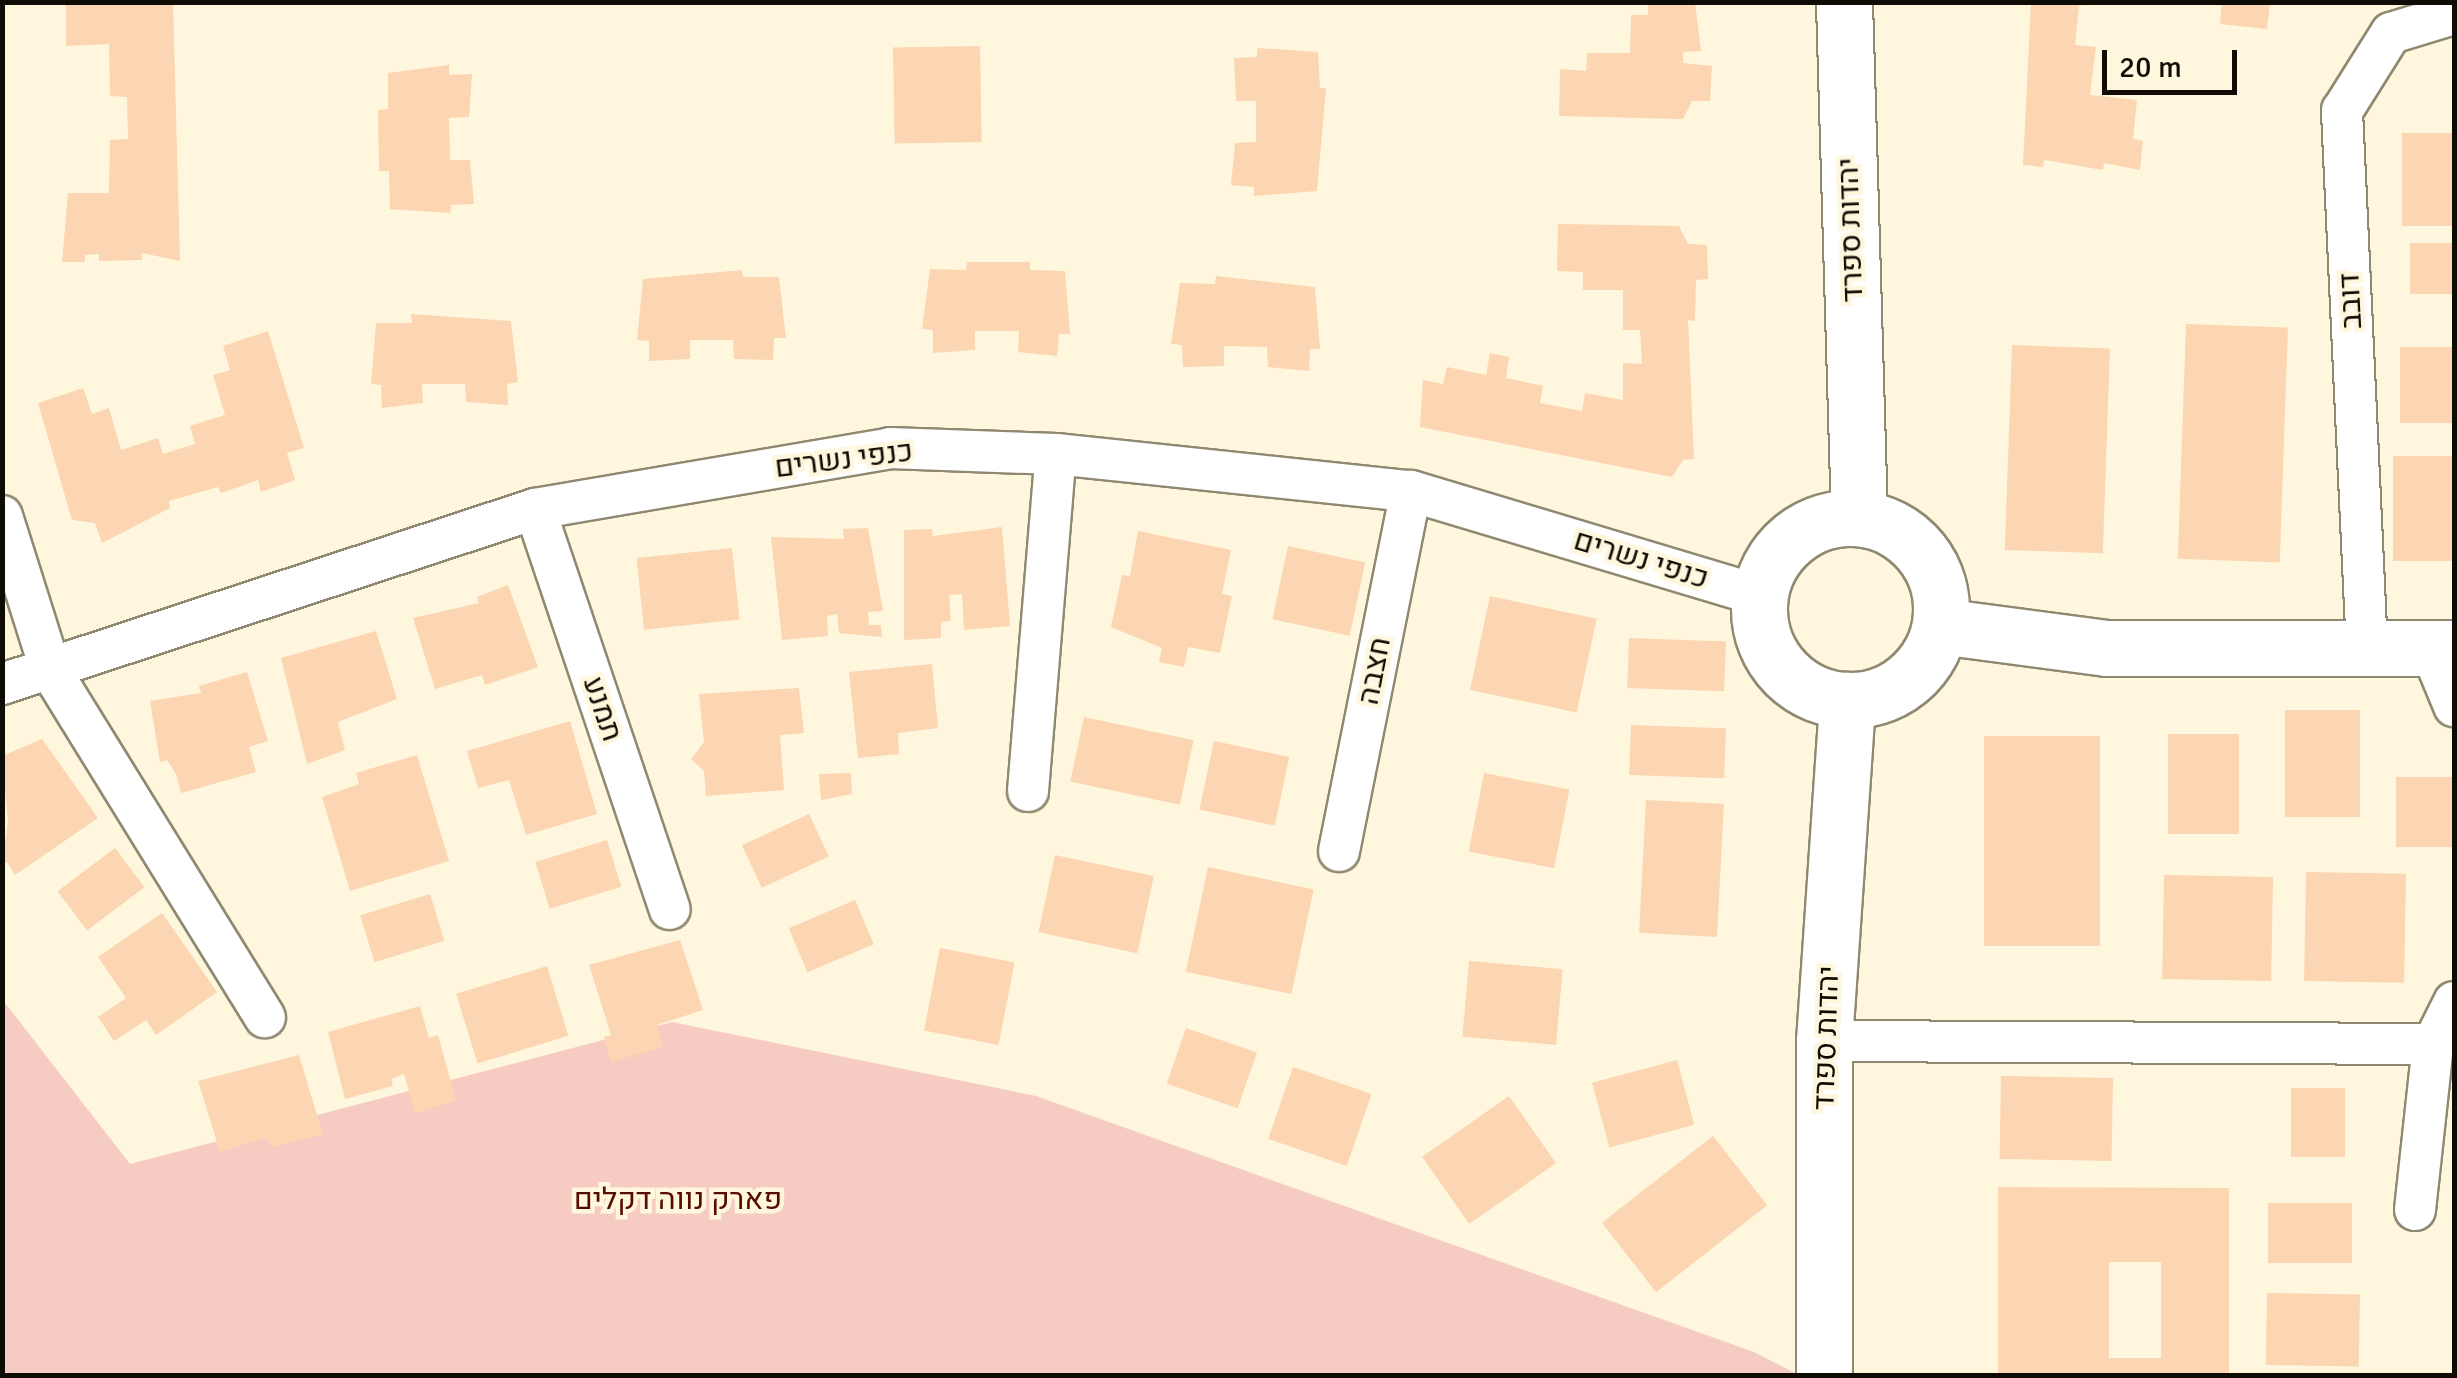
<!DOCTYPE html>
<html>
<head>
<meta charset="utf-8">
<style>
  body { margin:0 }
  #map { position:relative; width:2457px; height:1378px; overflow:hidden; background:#fef7dd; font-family:Signika,Heebo,sans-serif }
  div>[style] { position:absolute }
  .green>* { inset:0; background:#f6cbc2 }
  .building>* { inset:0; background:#fcd5b2; transform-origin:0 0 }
  .roads { filter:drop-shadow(2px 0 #8f8971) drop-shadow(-2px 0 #8f8971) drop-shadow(0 2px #8f8971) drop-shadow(0 -2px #8f8971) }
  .street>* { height:40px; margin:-20px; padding:0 20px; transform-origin:20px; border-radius:20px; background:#fff }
  .secondary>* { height:55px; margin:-27.5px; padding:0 27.5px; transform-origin:27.5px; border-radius:27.5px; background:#fff }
  .secondary>.ring { margin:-27.5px; padding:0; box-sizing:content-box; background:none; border:55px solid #fff; border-radius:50% }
  span { translate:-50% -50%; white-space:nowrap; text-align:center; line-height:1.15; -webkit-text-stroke:9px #fef7dd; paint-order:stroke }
  .street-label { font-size:30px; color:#0f0c05 }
  .park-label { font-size:30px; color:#570b01 }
  .frame { position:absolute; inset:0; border:5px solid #0f0c05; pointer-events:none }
  .scale { position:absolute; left:2102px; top:50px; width:135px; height:45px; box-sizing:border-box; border:5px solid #0f0c05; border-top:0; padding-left:12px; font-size:30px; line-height:35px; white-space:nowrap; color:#0f0c05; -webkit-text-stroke:8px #fef7dd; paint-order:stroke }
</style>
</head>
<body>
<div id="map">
  <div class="green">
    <i style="clip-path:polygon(2px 999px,130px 1164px,672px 1022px,1036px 1096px,1754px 1352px,1799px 1375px,3px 1375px)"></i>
  </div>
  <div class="building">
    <i style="clip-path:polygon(66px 2px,173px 2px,180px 261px,142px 253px,142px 260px,99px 261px,99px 254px,85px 255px,85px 262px,62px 262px,68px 193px,109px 193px,110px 140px,128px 139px,127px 97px,110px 96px,109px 44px,66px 46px)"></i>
    <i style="clip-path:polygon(1648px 2px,1695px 2px,1701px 51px,1683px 52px,1683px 63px,1712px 66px,1710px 101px,1692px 101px,1683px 119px,1559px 116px,1560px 69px,1586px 71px,1587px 53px,1630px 53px,1631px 15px,1648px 15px)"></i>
    <i style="clip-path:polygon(2031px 2px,2094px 2px,2079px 6px,2075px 45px,2096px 47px,2090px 95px,2137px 100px,2133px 139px,2143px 141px,2140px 170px,2104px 163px,2103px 170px,2044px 160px,2043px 167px,2023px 165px)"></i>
    <i style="clip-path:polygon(2222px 2px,2270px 2px,2267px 29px,2220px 24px)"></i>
    <i style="left:980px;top:46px;width:96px;height:87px;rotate:89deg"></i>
    <i style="clip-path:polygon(1257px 48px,1318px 52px,1320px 88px,1326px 88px,1317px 191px,1254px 196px,1254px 187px,1231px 185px,1235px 143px,1256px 142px,1256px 101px,1236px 101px,1234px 58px,1257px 57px)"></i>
    <i style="clip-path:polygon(449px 65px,449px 75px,472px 74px,469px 117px,449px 118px,450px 160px,470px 160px,474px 204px,451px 205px,450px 213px,390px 209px,389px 171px,379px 171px,378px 110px,388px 109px,388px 73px)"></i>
    <i style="left:2454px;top:133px;width:93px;height:52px;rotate:90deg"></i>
    <i style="clip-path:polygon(1558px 224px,1679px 226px,1688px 244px,1707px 245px,1708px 279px,1696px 280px,1695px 321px,1688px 320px,1694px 459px,1683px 460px,1672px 477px,1420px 427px,1423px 380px,1443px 384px,1447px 367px,1486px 375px,1490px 353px,1509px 357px,1506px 378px,1543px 386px,1540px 403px,1582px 411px,1585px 393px,1623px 400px,1623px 363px,1642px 364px,1640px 330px,1623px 330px,1623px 290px,1583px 290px,1583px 272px,1557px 271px)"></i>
    <i style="left:2454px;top:243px;width:51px;height:44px;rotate:90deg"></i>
    <i style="clip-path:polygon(967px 262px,1030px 262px,1030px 270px,1065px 271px,1070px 334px,1059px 334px,1057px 356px,1018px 352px,1019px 331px,975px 331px,975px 350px,933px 353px,933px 330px,922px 329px,930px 269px,966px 270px)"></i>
    <i style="clip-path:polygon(742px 270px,743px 277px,779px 277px,786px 338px,774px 338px,773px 360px,734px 359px,733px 340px,690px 340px,690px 359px,649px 361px,649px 341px,637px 340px,643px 279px)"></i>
    <i style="clip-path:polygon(1216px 276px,1315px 287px,1320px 349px,1310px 349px,1309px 371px,1268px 367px,1267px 347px,1224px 346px,1224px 366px,1183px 367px,1182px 345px,1171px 344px,1180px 283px,1215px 284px)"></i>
    <i style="clip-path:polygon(411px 314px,511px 321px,518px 382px,507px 384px,508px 405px,466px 402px,465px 384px,422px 384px,423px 403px,382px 408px,381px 385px,371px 384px,376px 323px,412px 323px)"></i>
    <i style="left:2186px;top:324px;width:102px;height:235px;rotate:2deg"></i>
    <i style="clip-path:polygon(268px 331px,304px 448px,287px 453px,295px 480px,261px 492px,258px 480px,221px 493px,218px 487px,169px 501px,170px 508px,102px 543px,95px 523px,72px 520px,38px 403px,83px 388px,92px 414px,109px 408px,121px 450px,158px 438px,163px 454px,195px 444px,190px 426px,225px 415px,213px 375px,230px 370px,223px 346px)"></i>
    <i style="left:2012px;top:345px;width:98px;height:205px;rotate:2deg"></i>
    <i style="left:2454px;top:347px;width:76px;height:54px;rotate:90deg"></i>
    <i style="left:2454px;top:456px;width:105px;height:61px;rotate:90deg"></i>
    <i style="clip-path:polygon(1002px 527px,1010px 626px,964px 630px,962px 594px,949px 595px,951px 621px,941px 622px,941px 638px,904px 640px,904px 530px,932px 529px,933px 536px)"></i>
    <i style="clip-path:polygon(868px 528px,883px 611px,868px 612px,869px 625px,881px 625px,882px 637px,839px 633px,837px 614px,827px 616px,828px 636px,782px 640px,771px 537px,844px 539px,843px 529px)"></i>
    <i style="clip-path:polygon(1138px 531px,1231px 550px,1222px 594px,1232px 596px,1220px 653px,1188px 647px,1184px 667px,1159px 662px,1162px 648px,1111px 627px,1122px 575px,1130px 576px)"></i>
    <i style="left:1288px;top:546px;width:79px;height:75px;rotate:12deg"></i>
    <i style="left:732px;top:548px;width:72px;height:96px;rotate:84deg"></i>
    <i style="clip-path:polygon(508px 585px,538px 667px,485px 685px,482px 675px,435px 689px,413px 618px,479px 603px,477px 597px)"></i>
    <i style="left:1490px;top:596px;width:109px;height:96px;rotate:12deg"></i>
    <i style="clip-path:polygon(376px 631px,397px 699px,338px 722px,345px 750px,307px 764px,281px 658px)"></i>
    <i style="left:1629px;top:638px;width:97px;height:50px;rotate:2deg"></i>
    <i style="clip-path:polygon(932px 664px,938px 728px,898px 733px,899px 754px,858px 758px,849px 672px)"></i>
    <i style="clip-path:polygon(247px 672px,268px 741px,249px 747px,256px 772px,181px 793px,176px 774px,167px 760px,160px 762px,150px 701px,201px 693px,199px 686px)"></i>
    <i style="clip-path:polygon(799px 688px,804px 733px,780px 735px,784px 790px,706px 796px,704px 771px,691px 759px,704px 742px,699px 694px)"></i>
    <i style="left:2285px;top:710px;width:75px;height:107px"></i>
    <i style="left:1084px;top:717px;width:112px;height:66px;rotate:12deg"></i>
    <i style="clip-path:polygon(570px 721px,597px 814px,526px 835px,509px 780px,478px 788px,467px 751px)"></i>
    <i style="left:1631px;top:725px;width:95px;height:50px;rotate:2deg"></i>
    <i style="left:2168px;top:734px;width:71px;height:100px"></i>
    <i style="left:1984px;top:736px;width:116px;height:210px"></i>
    <i style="clip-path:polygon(42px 739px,98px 818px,15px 875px,7px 862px,2px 864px,8px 821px,2px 756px)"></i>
    <i style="left:1214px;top:741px;width:77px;height:70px;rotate:12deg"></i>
    <i style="clip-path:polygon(417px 755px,449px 861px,350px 891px,322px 797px,359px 784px,356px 773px)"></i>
    <i style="clip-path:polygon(851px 773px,852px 794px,821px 800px,819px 774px)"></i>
    <i style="left:1484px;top:773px;width:87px;height:80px;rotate:11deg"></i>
    <i style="left:2396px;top:777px;width:58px;height:70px"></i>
    <i style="left:1646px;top:800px;width:78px;height:133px;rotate:3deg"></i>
    <i style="left:809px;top:814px;width:47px;height:74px;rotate:65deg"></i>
    <i style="left:607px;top:840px;width:49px;height:75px;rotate:73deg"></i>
    <i style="left:115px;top:848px;width:49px;height:72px;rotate:53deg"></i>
    <i style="left:1055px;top:855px;width:101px;height:79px;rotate:12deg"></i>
    <i style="left:1208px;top:867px;width:108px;height:107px;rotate:12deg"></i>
    <i style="left:2306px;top:872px;width:100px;height:109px;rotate:1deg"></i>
    <i style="left:2164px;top:875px;width:109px;height:104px;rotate:1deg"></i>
    <i style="left:430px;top:894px;width:49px;height:73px;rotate:73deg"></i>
    <i style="left:855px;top:900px;width:48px;height:72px;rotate:67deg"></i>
    <i style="clip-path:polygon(162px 913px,217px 992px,156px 1035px,146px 1020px,114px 1041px,98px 1017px,126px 998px,98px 957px)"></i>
    <i style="clip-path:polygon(680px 940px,703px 1010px,657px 1025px,663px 1047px,611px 1062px,604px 1037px,611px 1035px,589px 965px)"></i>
    <i style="left:940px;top:948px;width:76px;height:84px;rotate:11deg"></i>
    <i style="left:1469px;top:961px;width:94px;height:76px;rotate:5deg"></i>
    <i style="left:547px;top:966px;width:73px;height:95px;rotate:73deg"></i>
    <i style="clip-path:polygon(420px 1006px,429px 1038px,438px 1035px,456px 1101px,415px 1113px,404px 1074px,391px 1079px,393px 1086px,345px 1099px,328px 1032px)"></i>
    <i style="left:1186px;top:1028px;width:75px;height:59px;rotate:19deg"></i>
    <i style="clip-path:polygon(299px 1055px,323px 1135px,271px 1147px,267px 1138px,220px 1152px,198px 1081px)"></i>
    <i style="left:1677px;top:1060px;width:67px;height:88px;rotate:75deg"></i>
    <i style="left:1293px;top:1067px;width:83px;height:76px;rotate:19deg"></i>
    <i style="left:2001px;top:1076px;width:112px;height:83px;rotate:1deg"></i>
    <i style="left:2291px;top:1088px;width:54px;height:69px"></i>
    <i style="left:1509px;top:1096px;width:82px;height:106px;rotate:55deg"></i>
    <i style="left:1713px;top:1136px;width:88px;height:141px;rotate:52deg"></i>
    <i style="clip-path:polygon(evenodd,1998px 1187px,2229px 1188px,2229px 1376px,1998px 1376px,1998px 1187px,2109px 1262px,2161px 1262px,2161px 1358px,2109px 1358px,2109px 1262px)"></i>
    <i style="left:2268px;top:1203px;width:84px;height:60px"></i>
    <i style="left:2267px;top:1293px;width:93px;height:72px;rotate:1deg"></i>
  </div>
  <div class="roads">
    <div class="street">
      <i style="left:535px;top:509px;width:422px;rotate:71.4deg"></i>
      <i style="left:2px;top:516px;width:163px;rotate:72.5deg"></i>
      <i style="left:51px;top:671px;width:407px;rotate:58.3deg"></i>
      <i style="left:2430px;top:648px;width:63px;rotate:67.5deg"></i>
      <i style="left:2367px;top:650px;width:540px;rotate:-92.66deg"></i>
      <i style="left:2342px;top:111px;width:92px;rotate:-57.9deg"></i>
      <i style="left:2391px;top:33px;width:66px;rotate:-16.8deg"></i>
      <i style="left:2px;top:684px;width:561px;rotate:-18.18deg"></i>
      <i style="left:535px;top:509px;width:360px;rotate:-9.7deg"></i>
      <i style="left:890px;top:448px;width:166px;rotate:2.1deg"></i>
      <i style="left:1056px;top:454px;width:357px;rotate:6deg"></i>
      <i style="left:1411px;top:491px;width:364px;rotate:16.7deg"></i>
      <i style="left:1028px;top:791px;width:338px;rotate:-85.3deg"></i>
      <i style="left:1339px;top:851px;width:367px;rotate:-78.7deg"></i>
      <i style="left:1824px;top:1041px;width:609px;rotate:0.28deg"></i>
      <i style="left:2415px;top:1210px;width:167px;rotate:-83.8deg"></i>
      <i style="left:2433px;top:1044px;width:47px;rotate:-63.4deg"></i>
    </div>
    <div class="secondary">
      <i style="left:1844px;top:2px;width:516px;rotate:88.33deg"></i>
      <i class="ring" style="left:1759px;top:518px;width:127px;height:127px"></i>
      <i style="left:1940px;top:626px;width:168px;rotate:7.5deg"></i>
      <i style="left:2107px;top:648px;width:347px"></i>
      <i style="left:1824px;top:1376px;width:335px;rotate:-90deg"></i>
      <i style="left:1824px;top:1041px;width:342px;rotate:-86.1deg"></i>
    </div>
  </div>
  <div class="street-label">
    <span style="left:1851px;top:230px;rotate:-92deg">יהדות ספרד</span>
    <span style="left:2351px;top:301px;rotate:-93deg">דובב</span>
    <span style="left:844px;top:460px;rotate:-7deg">כנפי נשרים</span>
    <span style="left:1641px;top:560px;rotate:17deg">כנפי נשרים</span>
    <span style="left:1375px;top:671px;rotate:-79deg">חצבה</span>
    <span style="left:602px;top:709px;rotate:71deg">תמנע</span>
    <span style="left:1827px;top:1038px;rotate:-88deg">יהדות ספרד</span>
  </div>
  <div class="park-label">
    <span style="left:678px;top:1200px">פארק נווה דקלים</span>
  </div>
  <div class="frame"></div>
  <div class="scale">20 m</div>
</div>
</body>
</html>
